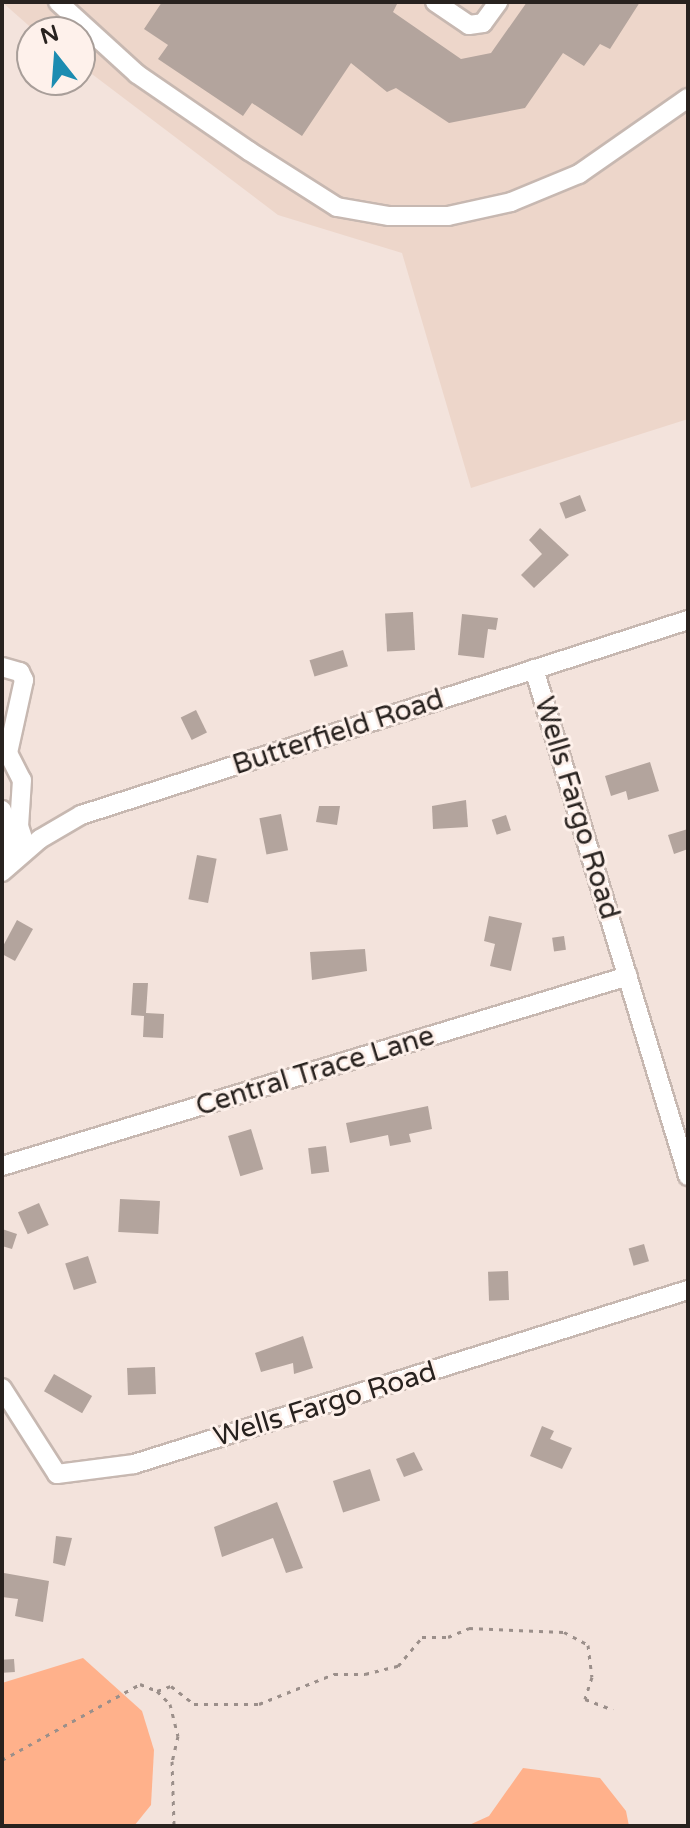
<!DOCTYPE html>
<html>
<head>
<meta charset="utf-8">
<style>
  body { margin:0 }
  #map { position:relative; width:690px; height:1828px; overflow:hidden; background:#f3e3dc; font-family:"Varela Round",sans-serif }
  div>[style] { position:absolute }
  .built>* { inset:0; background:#edd6ca }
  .green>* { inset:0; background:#ffb18b }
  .building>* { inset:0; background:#b3a49d; transform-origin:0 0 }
  .path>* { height:3px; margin-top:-1.5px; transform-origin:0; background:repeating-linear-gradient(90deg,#9b8f8a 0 4px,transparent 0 10px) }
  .roads { filter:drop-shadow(2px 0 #c7b8b1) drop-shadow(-2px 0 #c7b8b1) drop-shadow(0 2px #c7b8b1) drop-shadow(0 -2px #c7b8b1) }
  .minor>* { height:18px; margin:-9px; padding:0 9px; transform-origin:9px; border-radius:9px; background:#fff }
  span { translate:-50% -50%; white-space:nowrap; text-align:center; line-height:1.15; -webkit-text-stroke:6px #fef1eb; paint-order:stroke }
  .street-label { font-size:28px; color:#28221f }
  .frame { position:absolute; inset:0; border:4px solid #28221f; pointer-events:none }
  .north { position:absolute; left:16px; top:16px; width:80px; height:80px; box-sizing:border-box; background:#fef1eb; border:2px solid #a89e99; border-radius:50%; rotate:343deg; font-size:22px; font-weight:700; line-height:32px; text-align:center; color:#28221f }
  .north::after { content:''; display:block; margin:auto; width:28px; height:36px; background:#1c8cb1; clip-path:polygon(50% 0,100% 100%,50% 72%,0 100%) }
</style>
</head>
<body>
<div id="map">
  <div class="built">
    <i style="clip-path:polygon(2px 2px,688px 2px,688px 419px,471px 488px,402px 253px,278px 215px,80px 65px,80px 32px,36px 32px)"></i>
  </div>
  <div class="green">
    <i style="clip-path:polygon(83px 1658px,142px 1711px,154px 1750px,151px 1805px,134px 1826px,2px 1826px,2px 1683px)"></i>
    <i style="clip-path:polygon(523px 1768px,600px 1778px,626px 1811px,629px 1826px,467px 1826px,489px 1816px)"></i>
  </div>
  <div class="building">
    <i style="clip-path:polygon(162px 2px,398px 2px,393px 12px,461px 59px,491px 53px,527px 2px,640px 2px,610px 49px,600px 44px,584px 66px,563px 53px,525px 108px,449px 123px,396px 88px,387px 92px,351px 63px,302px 136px,252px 103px,243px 116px,158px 59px,168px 45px,144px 29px)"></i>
    <i style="left:580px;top:495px;width:17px;height:22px;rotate:69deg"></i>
    <i style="clip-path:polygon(540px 528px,569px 555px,534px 588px,521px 575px,542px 554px,529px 540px)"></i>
    <i style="left:413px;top:612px;width:38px;height:28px;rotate:87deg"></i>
    <i style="clip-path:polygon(462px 614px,498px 618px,496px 630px,488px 629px,484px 658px,458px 655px)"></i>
    <i style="left:343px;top:650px;width:17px;height:35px;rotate:73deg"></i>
    <i style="left:196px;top:710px;width:25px;height:17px;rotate:64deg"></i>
    <i style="clip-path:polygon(650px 762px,659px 791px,628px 800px,626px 791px,611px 796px,605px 776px)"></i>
    <i style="clip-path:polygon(466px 800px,468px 827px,433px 829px,432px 806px)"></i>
    <i style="clip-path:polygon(319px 806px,340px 806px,337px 825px,316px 822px)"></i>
    <i style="left:281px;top:814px;width:37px;height:22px;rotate:79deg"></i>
    <i style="left:506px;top:815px;width:16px;height:15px;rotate:72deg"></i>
    <i style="clip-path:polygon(688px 829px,688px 849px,674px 854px,668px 835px)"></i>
    <i style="left:197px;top:855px;width:20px;height:45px;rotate:11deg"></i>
    <i style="clip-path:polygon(489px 916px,522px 923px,511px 971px,490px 966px,495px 944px,484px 941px)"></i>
    <i style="clip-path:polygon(17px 920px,33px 929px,15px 961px,2px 954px,2px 948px)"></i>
    <i style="left:564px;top:936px;width:14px;height:12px;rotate:82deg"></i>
    <i style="clip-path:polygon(365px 949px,367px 971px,312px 980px,310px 952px)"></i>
    <i style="clip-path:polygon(133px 983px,148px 983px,146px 1013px,164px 1014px,163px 1038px,143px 1037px,144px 1016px,131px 1015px)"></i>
    <i style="clip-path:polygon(428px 1106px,432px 1129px,409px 1134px,411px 1142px,390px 1146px,388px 1135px,350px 1143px,346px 1123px)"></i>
    <i style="left:251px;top:1129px;width:42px;height:24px;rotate:73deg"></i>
    <i style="left:326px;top:1146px;width:26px;height:18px;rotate:83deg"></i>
    <i style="left:120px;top:1199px;width:40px;height:33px;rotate:3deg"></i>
    <i style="left:39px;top:1203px;width:24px;height:23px;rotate:66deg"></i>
    <i style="clip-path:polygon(2px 1229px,17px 1234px,12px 1249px,2px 1246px)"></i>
    <i style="left:644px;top:1244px;width:18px;height:16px;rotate:74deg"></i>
    <i style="left:88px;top:1256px;width:28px;height:24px;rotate:72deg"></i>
    <i style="left:508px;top:1271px;width:29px;height:20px;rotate:88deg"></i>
    <i style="clip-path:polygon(303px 1336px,313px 1368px,294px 1374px,293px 1363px,261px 1372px,255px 1353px)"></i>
    <i style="left:155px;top:1367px;width:27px;height:28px;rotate:88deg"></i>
    <i style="left:54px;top:1374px;width:44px;height:20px;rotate:30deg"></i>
    <i style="clip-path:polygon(542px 1426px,554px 1431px,550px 1439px,572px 1448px,562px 1469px,530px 1456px)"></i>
    <i style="clip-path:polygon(414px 1452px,423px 1470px,404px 1477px,396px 1459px)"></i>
    <i style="left:370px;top:1469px;width:33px;height:39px;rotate:72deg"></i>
    <i style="clip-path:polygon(277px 1502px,303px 1568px,286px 1573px,273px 1538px,222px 1557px,214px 1527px)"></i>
    <i style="clip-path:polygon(56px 1536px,72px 1538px,65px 1566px,53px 1563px)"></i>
    <i style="clip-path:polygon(4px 1573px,49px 1581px,43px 1622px,15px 1616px,18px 1599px,2px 1597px)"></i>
    <i style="left:14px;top:1659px;width:13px;height:12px;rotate:86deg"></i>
  </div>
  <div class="path">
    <i style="left:157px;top:1691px;width:18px;rotate:45deg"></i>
    <i style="left:170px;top:1704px;width:33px;rotate:76deg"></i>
    <i style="left:178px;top:1736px;width:26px;rotate:103deg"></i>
    <i style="left:172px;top:1761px;width:65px;rotate:88.2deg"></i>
    <i style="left:2px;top:1760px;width:158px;rotate:-28.8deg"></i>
    <i style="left:140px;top:1684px;width:18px;rotate:22deg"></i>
    <i style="left:157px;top:1691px;width:15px;rotate:-20deg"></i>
    <i style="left:171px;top:1686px;width:29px;rotate:38deg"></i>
    <i style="left:194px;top:1704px;width:65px"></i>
    <i style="left:259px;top:1704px;width:81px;rotate:-21.8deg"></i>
    <i style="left:334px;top:1674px;width:31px"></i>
    <i style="left:365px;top:1674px;width:34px;rotate:-14deg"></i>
    <i style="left:398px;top:1666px;width:38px;rotate:-50deg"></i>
    <i style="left:422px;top:1637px;width:26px"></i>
    <i style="left:448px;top:1637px;width:23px;rotate:-23deg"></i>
    <i style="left:469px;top:1628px;width:95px;rotate:2.4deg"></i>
    <i style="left:564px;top:1632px;width:27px;rotate:28deg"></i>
    <i style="left:588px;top:1645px;width:32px;rotate:83deg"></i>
    <i style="left:592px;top:1677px;width:23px;rotate:108deg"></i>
    <i style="left:585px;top:1699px;width:30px;rotate:21deg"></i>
  </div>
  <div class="roads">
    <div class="minor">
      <i style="left:58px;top:2px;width:107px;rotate:42.3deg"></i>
      <i style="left:137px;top:74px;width:136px;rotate:34.5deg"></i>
      <i style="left:249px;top:151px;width:104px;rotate:32.5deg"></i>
      <i style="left:337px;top:207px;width:53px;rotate:9.8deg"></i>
      <i style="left:389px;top:216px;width:59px"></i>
      <i style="left:448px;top:216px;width:65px;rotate:-12.5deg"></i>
      <i style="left:511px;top:202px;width:74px;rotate:-22.4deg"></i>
      <i style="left:579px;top:174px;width:133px;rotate:-34.9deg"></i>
      <i style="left:435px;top:2px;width:41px;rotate:34.1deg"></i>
      <i style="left:469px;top:25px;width:14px;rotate:-8deg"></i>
      <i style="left:483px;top:23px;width:26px;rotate:-54deg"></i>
      <i style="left:2px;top:667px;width:19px;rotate:16deg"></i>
      <i style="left:20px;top:672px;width:9px;rotate:63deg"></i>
      <i style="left:24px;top:680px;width:75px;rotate:102.4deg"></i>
      <i style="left:8px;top:753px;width:30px;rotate:63deg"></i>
      <i style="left:22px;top:780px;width:46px;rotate:93.7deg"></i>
      <i style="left:19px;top:826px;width:25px;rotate:72deg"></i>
      <i style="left:534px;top:669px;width:530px;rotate:73.1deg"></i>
      <i style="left:2px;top:810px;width:52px;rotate:77.8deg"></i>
      <i style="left:2px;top:872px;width:50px;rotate:-41deg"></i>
      <i style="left:40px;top:839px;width:48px;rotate:-30.3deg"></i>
      <i style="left:81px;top:815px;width:638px;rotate:-17.81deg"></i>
      <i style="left:2px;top:1166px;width:654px;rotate:-16.88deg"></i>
      <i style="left:2px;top:1388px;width:102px;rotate:57.4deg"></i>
      <i style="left:57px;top:1474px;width:78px;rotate:-7.4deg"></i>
      <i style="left:134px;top:1464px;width:581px;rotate:-17.44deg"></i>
    </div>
  </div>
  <div class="street-label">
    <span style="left:338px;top:732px;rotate:-18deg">Butterfield Road</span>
    <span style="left:577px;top:808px;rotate:73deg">Wells Fargo Road</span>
    <span style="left:315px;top:1071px;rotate:-17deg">Central Trace Lane</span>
    <span style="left:325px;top:1404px;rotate:-17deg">Wells Fargo Road</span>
  </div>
  <div class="frame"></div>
  <div class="north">N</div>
</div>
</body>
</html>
